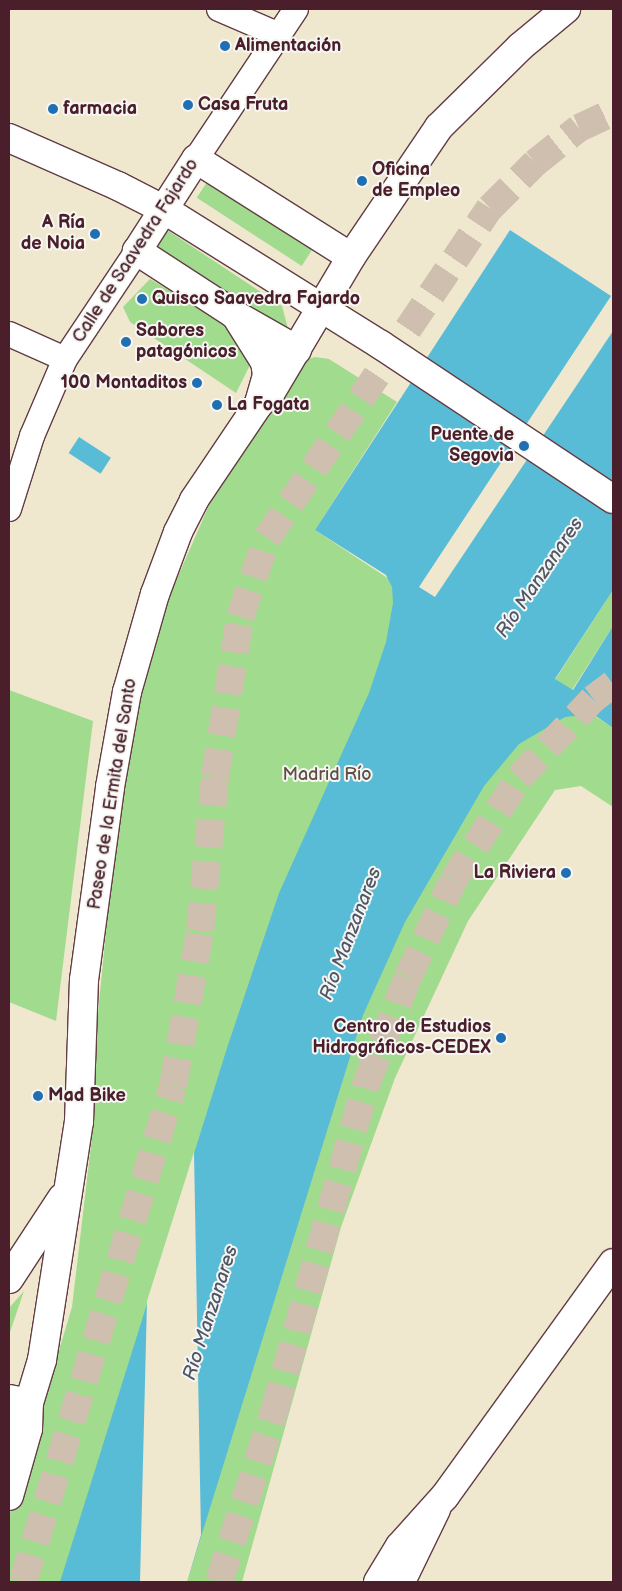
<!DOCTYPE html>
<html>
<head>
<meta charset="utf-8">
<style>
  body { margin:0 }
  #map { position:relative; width:622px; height:1591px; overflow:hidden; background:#f0e7cf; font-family:"Balsamiq Sans",sans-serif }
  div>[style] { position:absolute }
  .green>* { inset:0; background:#a0db8e; transform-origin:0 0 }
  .water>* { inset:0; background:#58bcd6; transform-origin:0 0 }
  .pier>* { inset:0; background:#f0e7cf }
  .highway-tunnel>* { height:28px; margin-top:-14px; transform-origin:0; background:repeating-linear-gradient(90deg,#cfbfae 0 28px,transparent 0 42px) }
  .roads { filter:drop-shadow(1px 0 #633d44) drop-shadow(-1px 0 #633d44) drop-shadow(0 1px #633d44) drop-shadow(0 -1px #633d44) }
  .street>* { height:24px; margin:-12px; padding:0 12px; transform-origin:12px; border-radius:12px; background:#fff }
  .secondary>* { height:28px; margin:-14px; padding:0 14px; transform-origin:14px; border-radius:14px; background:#fff }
  .primary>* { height:28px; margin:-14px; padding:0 14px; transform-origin:14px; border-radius:14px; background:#fff }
  .highway>* { height:28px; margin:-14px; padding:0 14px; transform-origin:14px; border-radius:14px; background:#fff }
  .dots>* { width:14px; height:14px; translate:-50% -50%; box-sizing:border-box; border:2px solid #f6f6f2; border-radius:50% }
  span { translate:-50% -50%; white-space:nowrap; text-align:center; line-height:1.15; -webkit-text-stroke:4px #f6f6f2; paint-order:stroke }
  .poi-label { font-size:18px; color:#4a1f2b; font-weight:700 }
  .left { translate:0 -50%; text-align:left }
  .right { translate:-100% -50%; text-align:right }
  .street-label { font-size:18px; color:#4a1f2b }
  .park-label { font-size:18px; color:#604e44 }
  .water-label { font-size:19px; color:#4f5667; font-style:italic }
  .frame { position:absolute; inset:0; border:10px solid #4a1f2b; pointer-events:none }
</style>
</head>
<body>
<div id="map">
  <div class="green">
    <i style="left:211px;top:176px;width:125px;height:26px;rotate:33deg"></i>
    <i style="clip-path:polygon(164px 228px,282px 306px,291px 340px,150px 251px)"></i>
    <i style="clip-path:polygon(150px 279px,237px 330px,250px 365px,236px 393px,130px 322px,123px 307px)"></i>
    <i style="clip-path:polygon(315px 357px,329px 359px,397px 402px,315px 530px,613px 728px,613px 807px,581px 786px,555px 790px,468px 921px,395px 1078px,341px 1227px,242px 1582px,9px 1582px,9px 1517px,72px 1307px,92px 1137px,94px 1054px,112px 871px,130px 748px,141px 698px,169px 597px,217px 487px,303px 361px)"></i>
    <i style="clip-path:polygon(613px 590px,613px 626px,572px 690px,555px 680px)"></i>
    <i style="clip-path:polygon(9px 690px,93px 721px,56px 1021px,9px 1002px)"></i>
    <i style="clip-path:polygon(24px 1291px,9px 1335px,9px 1308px)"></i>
  </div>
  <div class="water">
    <i style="clip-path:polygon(510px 230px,611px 296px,419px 587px,435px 597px,613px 331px,613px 590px,555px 679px,573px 690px,613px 626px,613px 728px,593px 714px,565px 717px,519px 744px,484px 786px,405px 922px,363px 1015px,187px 1582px,60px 1582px,227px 1048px,279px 893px,369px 693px,386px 642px,393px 603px,392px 587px,386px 575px,315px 530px)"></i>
    <i style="left:79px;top:437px;width:38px;height:19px;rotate:33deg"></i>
  </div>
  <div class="pier">
    <i style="clip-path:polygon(194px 1152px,201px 1535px,187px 1582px,140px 1582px,147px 1301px)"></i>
  </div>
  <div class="highway-tunnel">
    <i style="left:23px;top:1582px;width:518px;rotate:-73.17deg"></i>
    <i style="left:173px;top:1086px;width:157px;rotate:-80.1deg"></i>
    <i style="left:200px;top:931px;width:155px;rotate:-84.4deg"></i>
    <i style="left:215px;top:777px;width:162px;rotate:-81.1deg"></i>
    <i style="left:240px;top:617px;width:83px;rotate:-71.1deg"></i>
    <i style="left:267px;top:538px;width:398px;rotate:-56deg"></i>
    <i style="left:490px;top:208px;width:64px;rotate:-45deg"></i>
    <i style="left:535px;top:163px;width:56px;rotate:-38.5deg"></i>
    <i style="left:579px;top:128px;width:38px;rotate:-25deg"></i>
    <i style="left:219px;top:1582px;width:179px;rotate:-72.1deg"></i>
    <i style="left:274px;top:1412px;width:343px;rotate:-74.3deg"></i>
    <i style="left:367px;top:1082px;width:113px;rotate:-68.7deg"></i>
    <i style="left:408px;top:977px;width:106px;rotate:-64.9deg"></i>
    <i style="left:453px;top:881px;width:122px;rotate:-57.3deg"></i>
    <i style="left:519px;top:778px;width:108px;rotate:-46.9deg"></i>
    <i style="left:593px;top:699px;width:25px;rotate:-37deg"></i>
  </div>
  <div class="roads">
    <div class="street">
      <i style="left:219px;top:9px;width:65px;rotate:23.4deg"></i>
      <i style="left:196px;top:159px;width:180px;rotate:-56.3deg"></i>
      <i style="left:9px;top:334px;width:61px;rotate:24.1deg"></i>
      <i style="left:9px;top:509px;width:77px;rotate:-72.5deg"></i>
      <i style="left:32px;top:436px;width:84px;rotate:-66.8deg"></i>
      <i style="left:65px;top:359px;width:130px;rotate:-56.3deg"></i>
      <i style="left:9px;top:1442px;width:44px;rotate:-62.9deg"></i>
      <i style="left:403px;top:1582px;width:80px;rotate:-64.1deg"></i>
    </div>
    <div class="secondary">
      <i style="left:238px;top:319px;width:51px;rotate:57.9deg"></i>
      <i style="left:265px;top:362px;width:13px;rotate:81deg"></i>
      <i style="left:267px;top:375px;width:26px;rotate:106deg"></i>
      <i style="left:297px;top:350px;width:73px;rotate:-150.3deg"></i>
      <i style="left:234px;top:314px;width:116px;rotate:-147deg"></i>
      <i style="left:137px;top:251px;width:109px;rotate:-57.3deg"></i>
      <i style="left:196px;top:159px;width:183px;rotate:32.3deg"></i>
      <i style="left:9px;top:1279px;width:97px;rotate:-56.8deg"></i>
      <i style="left:9px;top:1399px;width:20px;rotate:11deg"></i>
      <i style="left:29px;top:1403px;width:45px;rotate:-73.2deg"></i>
      <i style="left:42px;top:1360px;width:241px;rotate:-81.2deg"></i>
      <i style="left:79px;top:1122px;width:142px;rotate:-88deg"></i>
      <i style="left:84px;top:980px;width:195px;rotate:-82.3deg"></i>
      <i style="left:110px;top:787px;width:97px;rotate:-79.9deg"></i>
      <i style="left:127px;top:692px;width:102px;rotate:-74.1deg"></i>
      <i style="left:155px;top:594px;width:66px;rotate:-69.6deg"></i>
      <i style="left:178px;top:532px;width:36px;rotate:-63deg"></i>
      <i style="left:194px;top:500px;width:115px;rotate:-56deg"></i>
      <i style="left:258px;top:405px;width:18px;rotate:-45deg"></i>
      <i style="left:271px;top:392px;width:157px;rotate:-59.3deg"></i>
      <i style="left:351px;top:257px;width:157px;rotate:-55.9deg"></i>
      <i style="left:378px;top:1582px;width:42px;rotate:-58.6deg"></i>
      <i style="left:400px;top:1546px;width:67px;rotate:-48deg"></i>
      <i style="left:445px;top:1496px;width:287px;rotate:-54.2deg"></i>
    </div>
    <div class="primary">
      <i style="left:9px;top:138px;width:119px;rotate:23.8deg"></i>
      <i style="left:118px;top:186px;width:53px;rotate:27.1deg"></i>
      <i style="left:165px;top:210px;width:255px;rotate:32deg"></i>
      <i style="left:381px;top:345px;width:278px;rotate:33.6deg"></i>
    </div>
    <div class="highway">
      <i style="left:439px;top:127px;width:114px;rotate:-44.6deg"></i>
      <i style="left:520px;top:47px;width:60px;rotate:-39.6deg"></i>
      <i style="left:9px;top:1496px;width:70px;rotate:-74.2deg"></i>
      <i style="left:28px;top:1429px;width:26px;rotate:-88deg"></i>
    </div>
  </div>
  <div class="dots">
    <i style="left:225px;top:46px;background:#1f6fb2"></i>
    <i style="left:188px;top:105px;background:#1f6fb2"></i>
    <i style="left:53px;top:109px;background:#1f6fb2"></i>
    <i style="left:362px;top:181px;background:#1f6fb2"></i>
    <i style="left:95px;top:234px;background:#1f6fb2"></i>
    <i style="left:142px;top:299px;background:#1f6fb2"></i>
    <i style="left:126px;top:342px;background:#1f6fb2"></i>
    <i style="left:197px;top:383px;background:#1f6fb2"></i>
    <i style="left:217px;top:405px;background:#1f6fb2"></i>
    <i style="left:524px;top:446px;background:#1f6fb2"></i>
    <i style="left:566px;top:873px;background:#1f6fb2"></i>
    <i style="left:501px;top:1038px;background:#1f6fb2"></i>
    <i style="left:38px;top:1096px;background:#1f6fb2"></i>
  </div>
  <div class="poi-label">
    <span class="left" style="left:235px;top:46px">Alimentación</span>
    <span class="left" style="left:198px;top:105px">Casa Fruta</span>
    <span class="left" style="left:63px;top:109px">farmacia</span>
    <span class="left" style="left:372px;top:181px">Oficina<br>de Empleo</span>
    <span class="right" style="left:85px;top:234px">A Ría<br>de Noia</span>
    <span class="left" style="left:152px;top:299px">Quisco Saavedra Fajardo</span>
    <span class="left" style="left:136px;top:342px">Sabores<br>patagónicos</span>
    <span class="right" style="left:187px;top:383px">100 Montaditos</span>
    <span class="left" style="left:227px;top:405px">La Fogata</span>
    <span class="right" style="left:514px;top:446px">Puente de<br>Segovia</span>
    <span class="right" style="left:556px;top:873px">La Riviera</span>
    <span class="right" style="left:491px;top:1038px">Centro de Estudios<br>Hidrográficos-CEDEX</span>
    <span class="left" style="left:48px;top:1096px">Mad Bike</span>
  </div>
  <div class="street-label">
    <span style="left:136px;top:251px;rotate:-57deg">Calle de Saavedra Fajardo</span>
    <span style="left:113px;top:794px;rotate:-81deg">Paseo de la Ermita del Santo</span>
  </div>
  <div class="park-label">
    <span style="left:327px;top:775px">Madrid Río</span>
  </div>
  <div class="water-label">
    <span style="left:540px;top:578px;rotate:-56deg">Río Manzanares</span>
    <span style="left:351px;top:934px;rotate:-69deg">Río Manzanares</span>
    <span style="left:211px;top:1313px;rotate:-72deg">Río Manzanares</span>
  </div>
  <div class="frame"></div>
</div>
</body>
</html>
